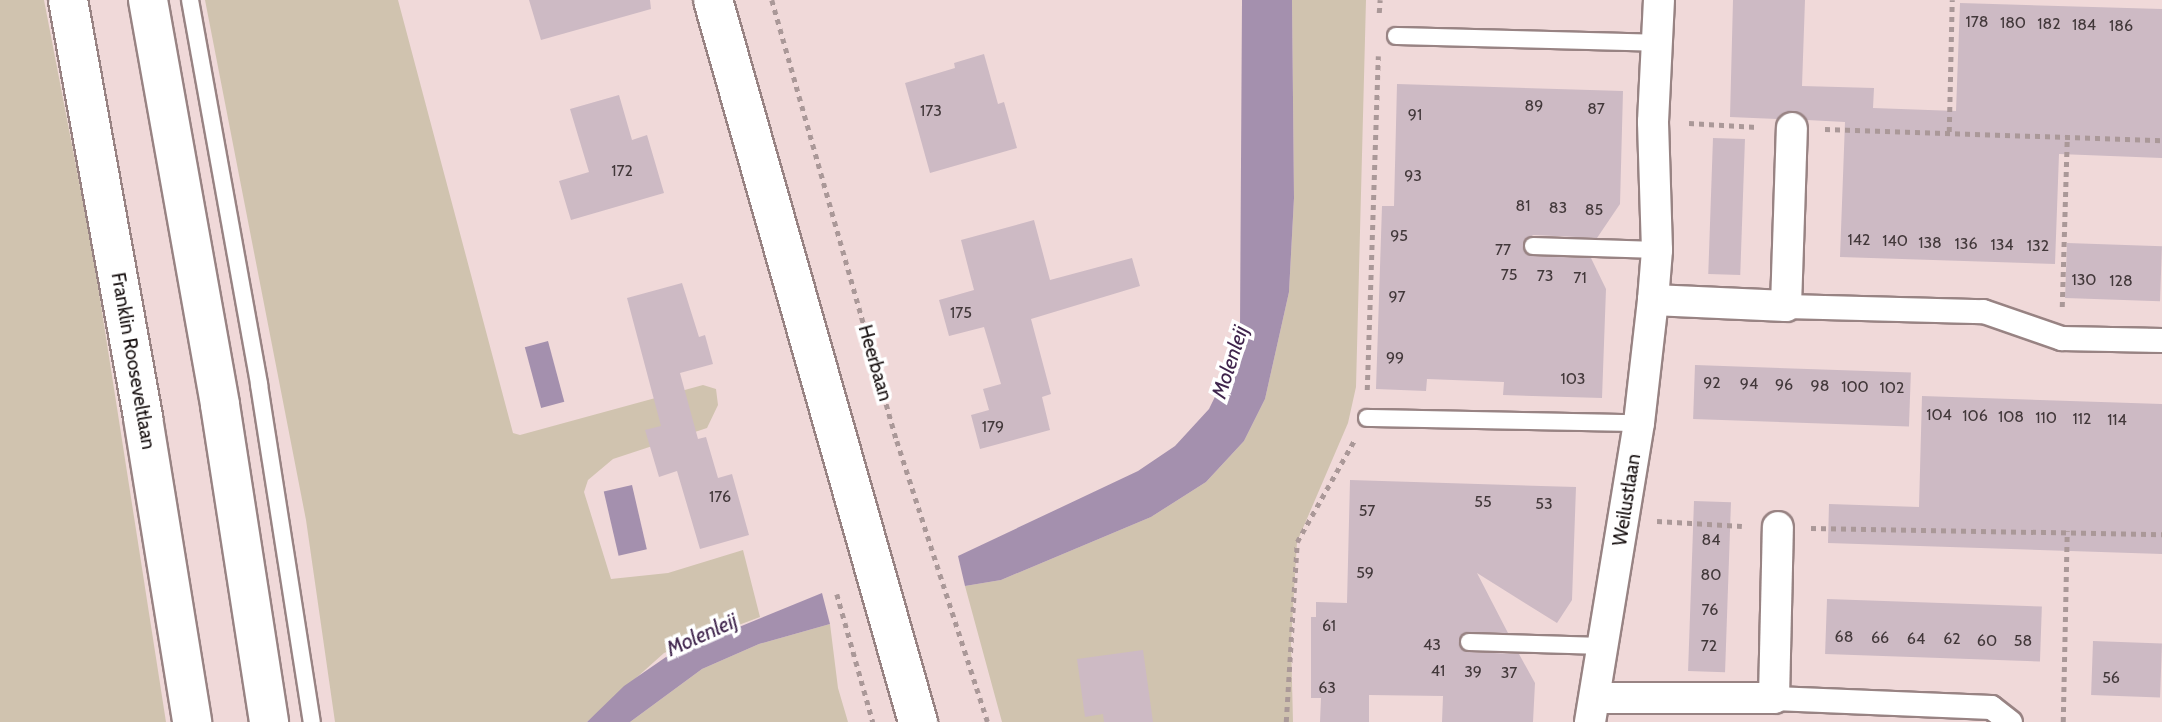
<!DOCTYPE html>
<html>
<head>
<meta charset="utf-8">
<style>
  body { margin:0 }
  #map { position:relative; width:2162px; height:722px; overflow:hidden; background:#f0d9d9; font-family:Cabin,sans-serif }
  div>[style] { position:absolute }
  .green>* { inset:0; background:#d0c3af }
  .water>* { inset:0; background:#a490ae; transform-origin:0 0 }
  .building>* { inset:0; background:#cdbac4; transform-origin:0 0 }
  .path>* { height:4.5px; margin-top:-2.25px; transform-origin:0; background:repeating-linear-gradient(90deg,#aa9898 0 5px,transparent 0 10px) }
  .roads { filter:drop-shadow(2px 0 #988383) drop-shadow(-2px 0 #988383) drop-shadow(0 2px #988383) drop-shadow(0 -2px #988383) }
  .service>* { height:16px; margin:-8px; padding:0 8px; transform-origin:8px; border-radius:8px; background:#fff }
  .pedestrian>* { height:23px; margin:-11.5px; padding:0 11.5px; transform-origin:11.5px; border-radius:11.5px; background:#fff }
  .minor>* { height:30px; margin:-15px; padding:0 15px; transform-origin:15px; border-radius:15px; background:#fff }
  .tertiary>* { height:38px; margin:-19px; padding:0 19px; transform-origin:19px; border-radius:19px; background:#fff }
  .primary>* { height:38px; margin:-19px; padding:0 19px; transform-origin:19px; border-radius:19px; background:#fff }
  span { translate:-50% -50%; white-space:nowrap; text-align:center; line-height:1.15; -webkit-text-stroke:7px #fff; paint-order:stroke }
  .number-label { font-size:16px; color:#42383a }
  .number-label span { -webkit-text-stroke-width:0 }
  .street-label { font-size:19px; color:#130c0c }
  .water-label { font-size:21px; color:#3f244c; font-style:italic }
</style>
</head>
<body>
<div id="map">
  <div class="green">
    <i style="clip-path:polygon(0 0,44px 0,93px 254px,166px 722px,0 722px)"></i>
    <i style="clip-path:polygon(205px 0,398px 0,513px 433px,520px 435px,703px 385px,716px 389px,718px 405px,707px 428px,613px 459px,588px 480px,584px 492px,611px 579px,668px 573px,743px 550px,760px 617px,664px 653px,587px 722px,335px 722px,306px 520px)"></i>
    <i style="clip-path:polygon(1292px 0,1366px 0,1356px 387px,1348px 423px,1297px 542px,1291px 642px,1293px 722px,1002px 722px,965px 586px,1001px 580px,1151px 517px,1206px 482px,1244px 441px,1265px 399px,1289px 292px,1294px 198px)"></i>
    <i style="clip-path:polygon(830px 624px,838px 688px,848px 722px,630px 722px,702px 669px,759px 644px)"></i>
  </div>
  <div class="water">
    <i style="clip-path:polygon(1242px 0,1292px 0,1294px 198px,1289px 292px,1265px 399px,1244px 441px,1206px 482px,1151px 517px,1001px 580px,965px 586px,958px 556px,1138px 471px,1175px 446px,1209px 409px,1227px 372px,1240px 327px)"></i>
    <i style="left:548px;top:341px;width:63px;height:24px;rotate:75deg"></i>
    <i style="left:632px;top:485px;width:66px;height:29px;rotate:77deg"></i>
    <i style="clip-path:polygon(822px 593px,830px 624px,759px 644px,702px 669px,630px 722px,587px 722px,624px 686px,666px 657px)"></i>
  </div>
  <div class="building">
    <i style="clip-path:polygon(529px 0,650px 0,651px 9px,541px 40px)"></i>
    <i style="clip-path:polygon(1733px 0,1805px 0,1802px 86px,1874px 88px,1873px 108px,1956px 111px,1960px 3px,2162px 9px,2162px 158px,2059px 154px,2055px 264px,1840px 257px,1845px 122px,1807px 120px,1793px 111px,1777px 119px,1730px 117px)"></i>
    <i style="clip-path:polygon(984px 54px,998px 104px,1004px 102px,1017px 148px,930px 173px,905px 83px,955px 68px,954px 63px)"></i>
    <i style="clip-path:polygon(1397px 84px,1623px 91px,1620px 204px,1597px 238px,1533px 235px,1523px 245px,1532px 256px,1591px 258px,1606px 289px,1602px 398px,1503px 395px,1504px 382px,1427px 379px,1426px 391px,1376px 389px,1382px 206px,1394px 206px)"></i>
    <i style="clip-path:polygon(619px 95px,632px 140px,647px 135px,664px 193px,571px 220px,559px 181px,589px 172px,570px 109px)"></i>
    <i style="left:1713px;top:138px;width:32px;height:136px;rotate:2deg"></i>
    <i style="clip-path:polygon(1034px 220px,1050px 280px,1132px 258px,1140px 286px,1031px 319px,1051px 394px,1042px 397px,1050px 430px,980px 449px,971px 415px,989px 410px,983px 389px,1001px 384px,984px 327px,949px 336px,939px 300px,974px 290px,961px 240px)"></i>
    <i style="left:2067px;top:243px;width:95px;height:55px;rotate:2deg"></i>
    <i style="clip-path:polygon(682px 283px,699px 337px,705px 335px,713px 364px,680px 373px,698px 439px,706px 437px,718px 478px,732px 474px,749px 535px,700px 549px,677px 471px,659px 477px,645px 430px,661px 426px,627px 298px)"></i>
    <i style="left:1695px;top:365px;width:216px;height:54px;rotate:2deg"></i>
    <i style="clip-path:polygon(1922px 396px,2162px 404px,2162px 554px,1828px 543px,1829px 504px,1919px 507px)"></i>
    <i style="clip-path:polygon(1350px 480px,1576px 487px,1572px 600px,1557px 623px,1477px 573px,1508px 633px,1469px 632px,1459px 641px,1468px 652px,1519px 654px,1535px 683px,1533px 722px,1442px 722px,1443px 696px,1369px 695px,1369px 722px,1320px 722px,1321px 698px,1311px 698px,1311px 617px,1316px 617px,1316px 602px,1347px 603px)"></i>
    <i style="left:1694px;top:501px;width:37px;height:170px;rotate:2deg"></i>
    <i style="left:1827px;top:599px;width:215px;height:55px;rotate:2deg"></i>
    <i style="left:2093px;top:641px;width:69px;height:54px;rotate:2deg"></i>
    <i style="clip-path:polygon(1143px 650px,1153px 722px,1104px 722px,1103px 714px,1085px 717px,1077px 659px)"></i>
  </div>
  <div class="path">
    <i style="left:772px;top:0;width:458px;rotate:74.2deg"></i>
    <i style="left:897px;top:441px;width:295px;rotate:72.1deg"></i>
    <i style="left:1379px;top:13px;width:13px;rotate:-86deg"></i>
    <i style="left:1689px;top:123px;width:68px;rotate:3.4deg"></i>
    <i style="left:1825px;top:129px;width:337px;rotate:1.9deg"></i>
    <i style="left:1949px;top:132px;width:132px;rotate:-88.7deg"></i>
    <i style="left:2062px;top:307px;width:171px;rotate:-88.3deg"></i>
    <i style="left:1367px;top:390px;width:334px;rotate:-88.1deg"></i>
    <i style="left:1657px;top:521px;width:85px;rotate:3.4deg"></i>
    <i style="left:1811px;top:528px;width:351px;rotate:1deg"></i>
    <i style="left:837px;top:594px;width:133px;rotate:74.3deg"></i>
    <i style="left:1286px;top:722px;width:180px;rotate:-86.5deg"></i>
    <i style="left:1297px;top:542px;width:116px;rotate:-60.6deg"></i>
    <i style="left:2063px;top:722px;width:191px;rotate:-88.8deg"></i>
  </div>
  <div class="roads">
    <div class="service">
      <i style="left:190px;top:0;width:391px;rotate:79.8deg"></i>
      <i style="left:259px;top:385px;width:341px;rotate:81.1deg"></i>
      <i style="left:1396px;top:36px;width:261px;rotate:1.5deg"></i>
      <i style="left:1533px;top:246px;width:124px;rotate:1.8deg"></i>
      <i style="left:1367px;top:418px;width:272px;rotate:1.1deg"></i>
      <i style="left:1469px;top:642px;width:134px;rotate:1.7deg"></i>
    </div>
    <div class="pedestrian">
      <i style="left:1786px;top:306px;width:197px;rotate:1.5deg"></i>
      <i style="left:1983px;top:311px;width:83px;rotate:19.1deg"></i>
      <i style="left:2061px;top:338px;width:101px;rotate:1.1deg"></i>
      <i style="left:1774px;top:698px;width:217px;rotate:2.4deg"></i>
      <i style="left:1991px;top:707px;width:24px;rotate:38deg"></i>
    </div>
    <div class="minor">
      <i style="left:1653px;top:300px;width:133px;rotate:2.6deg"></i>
      <i style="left:1786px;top:306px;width:178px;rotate:-88.1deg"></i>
      <i style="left:1596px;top:698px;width:178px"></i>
      <i style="left:1774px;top:698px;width:171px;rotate:-88.7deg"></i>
      <i style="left:1590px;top:722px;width:303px;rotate:-80.7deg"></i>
      <i style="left:1639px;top:423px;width:124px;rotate:-83.5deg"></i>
      <i style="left:1653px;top:300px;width:50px;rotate:-85.4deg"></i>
      <i style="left:1657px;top:250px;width:128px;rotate:-91.8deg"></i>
      <i style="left:1653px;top:122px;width:122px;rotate:-87.2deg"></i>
    </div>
    <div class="tertiary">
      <i style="left:713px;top:0;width:751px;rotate:74.15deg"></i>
    </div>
    <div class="primary">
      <i style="left:68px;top:0;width:425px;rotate:79.8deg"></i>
      <i style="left:143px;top:418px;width:308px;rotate:80.8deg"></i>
      <i style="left:148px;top:0;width:411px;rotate:79.9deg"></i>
      <i style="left:220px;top:405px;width:321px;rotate:81.2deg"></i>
    </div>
  </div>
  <div class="number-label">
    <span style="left:1977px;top:22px">178</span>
    <span style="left:2013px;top:23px">180</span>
    <span style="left:2049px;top:24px">182</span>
    <span style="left:2084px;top:25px">184</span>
    <span style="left:2121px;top:26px">186</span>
    <span style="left:1534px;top:106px">89</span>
    <span style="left:1596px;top:109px">87</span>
    <span style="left:931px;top:111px">173</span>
    <span style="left:1415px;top:115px">91</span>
    <span style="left:622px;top:171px">172</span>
    <span style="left:1413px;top:176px">93</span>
    <span style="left:1523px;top:206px">81</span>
    <span style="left:1558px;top:208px">83</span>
    <span style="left:1594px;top:210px">85</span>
    <span style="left:1399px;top:236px">95</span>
    <span style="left:1859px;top:240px">142</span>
    <span style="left:1895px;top:241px">140</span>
    <span style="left:1930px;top:243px">138</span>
    <span style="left:1966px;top:244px">136</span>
    <span style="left:2002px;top:245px">134</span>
    <span style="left:2038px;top:246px">132</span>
    <span style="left:1503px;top:250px">77</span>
    <span style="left:1509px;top:275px">75</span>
    <span style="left:1545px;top:276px">73</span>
    <span style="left:1580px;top:278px">71</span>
    <span style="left:2084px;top:280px">130</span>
    <span style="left:2121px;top:281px">128</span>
    <span style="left:1397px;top:297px">97</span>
    <span style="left:961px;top:313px">175</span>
    <span style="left:1395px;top:358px">99</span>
    <span style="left:1573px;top:379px">103</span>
    <span style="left:1712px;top:383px">92</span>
    <span style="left:1749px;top:384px">94</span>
    <span style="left:1784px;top:385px">96</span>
    <span style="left:1820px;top:386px">98</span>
    <span style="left:1855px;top:387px">100</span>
    <span style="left:1892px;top:388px">102</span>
    <span style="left:1939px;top:415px">104</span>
    <span style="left:1975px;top:416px">106</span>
    <span style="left:2011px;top:417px">108</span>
    <span style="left:2046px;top:418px">110</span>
    <span style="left:2082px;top:419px">112</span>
    <span style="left:2117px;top:420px">114</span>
    <span style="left:993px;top:427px">179</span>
    <span style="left:720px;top:497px">176</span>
    <span style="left:1483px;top:502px">55</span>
    <span style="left:1544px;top:504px">53</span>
    <span style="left:1367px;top:511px">57</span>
    <span style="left:1711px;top:540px">84</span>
    <span style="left:1365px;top:573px">59</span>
    <span style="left:1711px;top:575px">80</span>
    <span style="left:1710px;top:610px">76</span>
    <span style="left:1329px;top:626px">61</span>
    <span style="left:1844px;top:637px">68</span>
    <span style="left:1880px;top:638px">66</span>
    <span style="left:1916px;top:639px">64</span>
    <span style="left:1952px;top:639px">62</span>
    <span style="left:1987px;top:641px">60</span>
    <span style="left:2023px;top:641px">58</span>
    <span style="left:1432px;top:645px">43</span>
    <span style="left:1709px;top:646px">72</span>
    <span style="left:1438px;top:671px">41</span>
    <span style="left:1473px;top:672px">39</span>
    <span style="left:1509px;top:673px">37</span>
    <span style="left:2111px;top:678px">56</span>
    <span style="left:1327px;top:688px">63</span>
  </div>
  <div class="street-label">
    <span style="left:133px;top:361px;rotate:80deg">Franklin Rooseveltlaan</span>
    <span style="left:875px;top:363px;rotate:74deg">Heerbaan</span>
    <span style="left:1627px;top:500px;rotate:-81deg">Weilustlaan</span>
  </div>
  <div class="water-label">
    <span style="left:1230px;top:362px;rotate:-72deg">Molenleij</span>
    <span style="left:702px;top:635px;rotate:-24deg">Molenleij</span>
  </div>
</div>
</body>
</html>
